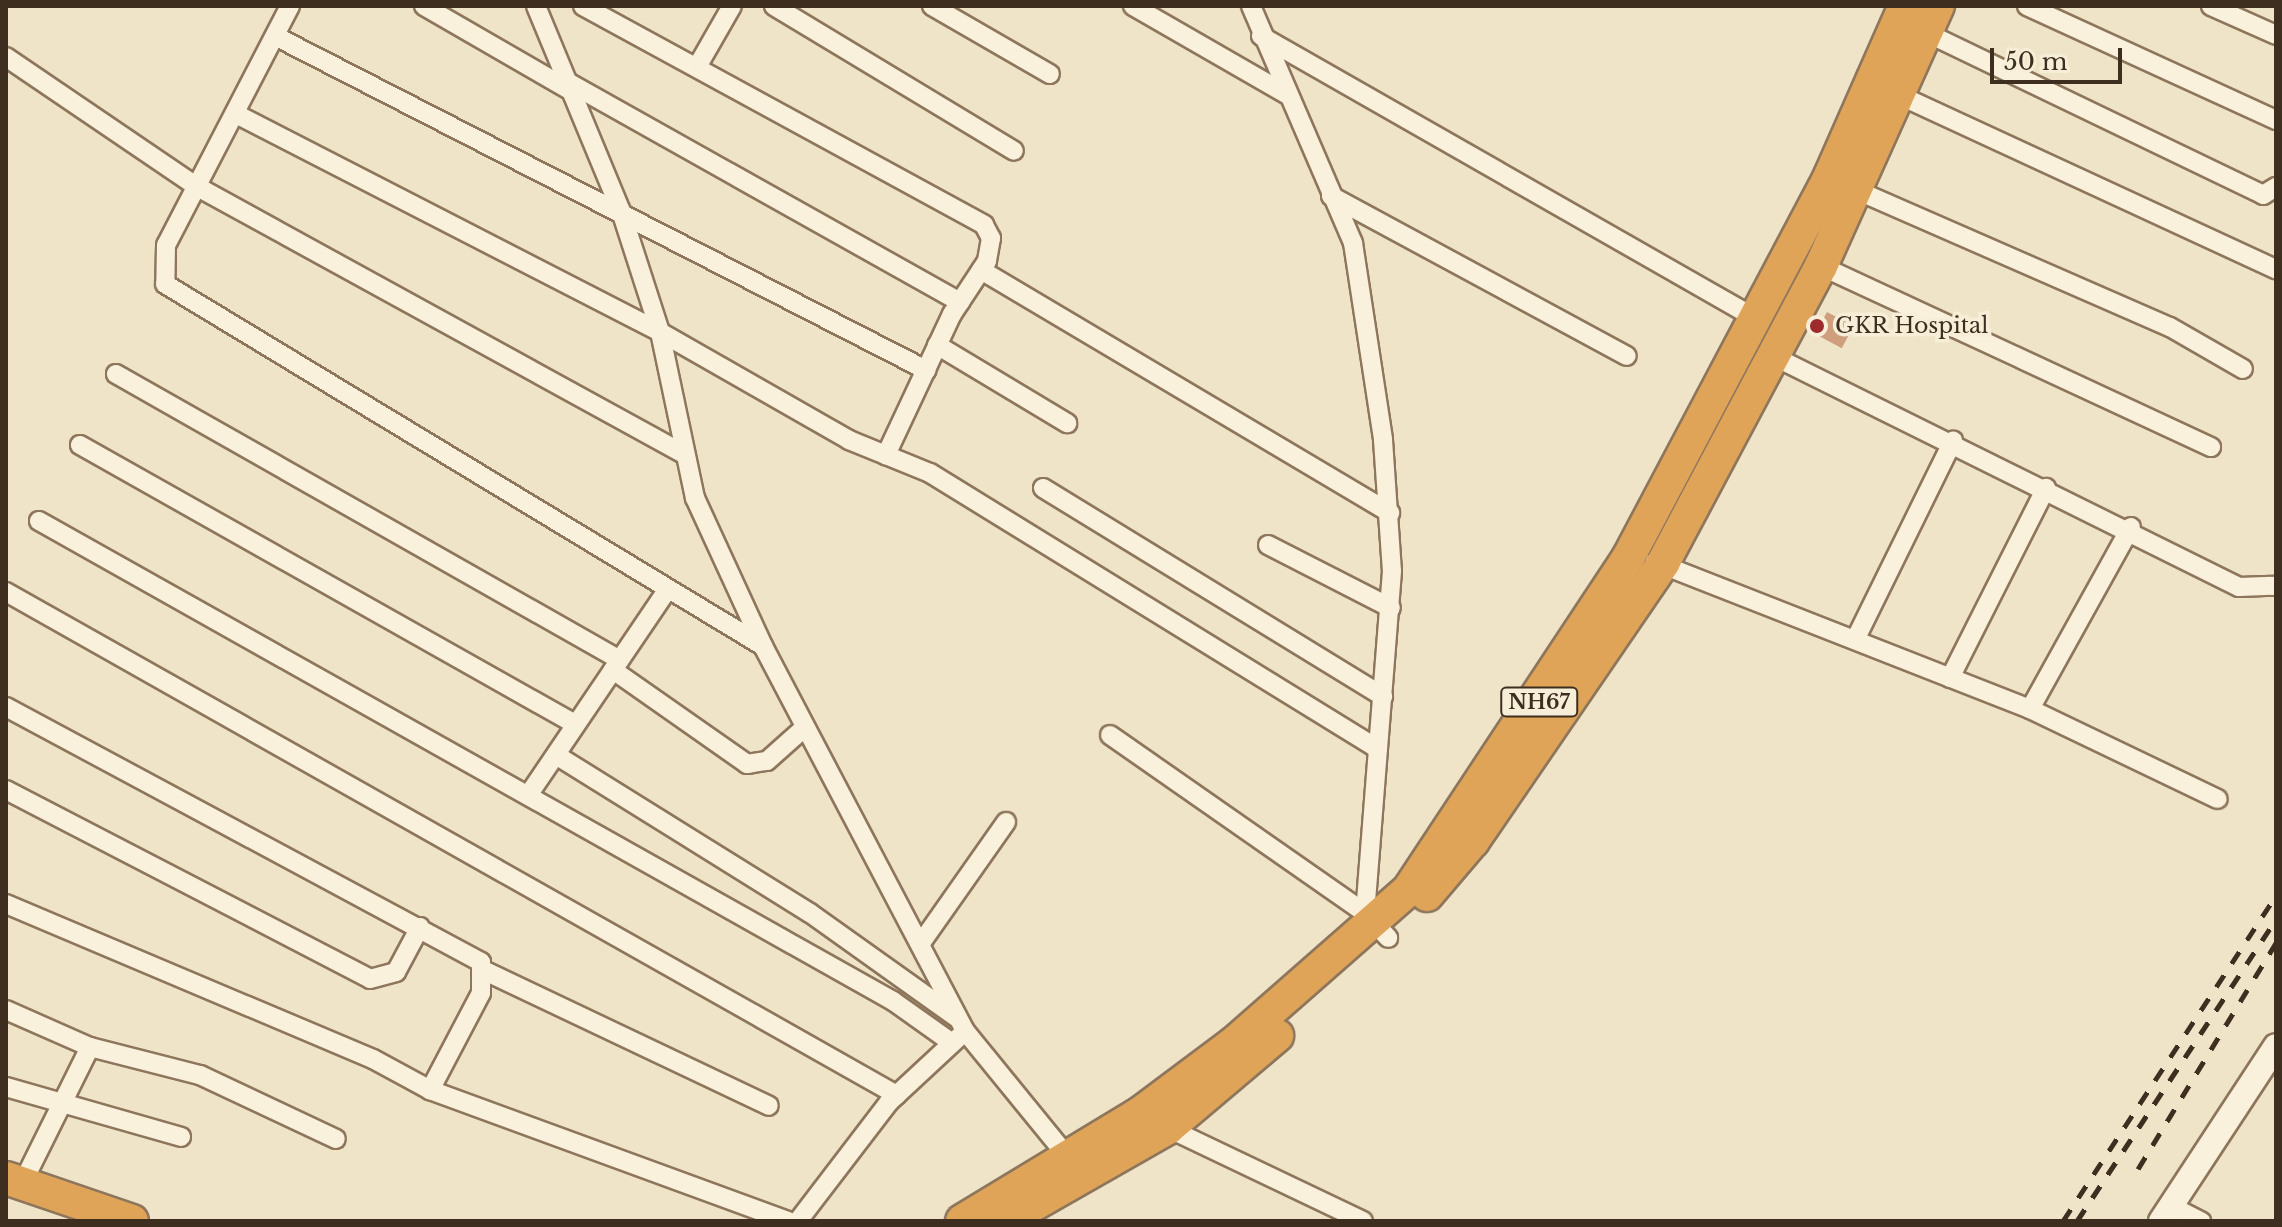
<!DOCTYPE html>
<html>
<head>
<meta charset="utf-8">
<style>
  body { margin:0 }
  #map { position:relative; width:2282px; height:1227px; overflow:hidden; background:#f0e4c8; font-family:"Libre Baskerville",serif }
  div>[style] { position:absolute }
  .building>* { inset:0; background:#cf9f7d; transform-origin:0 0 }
  .roads { filter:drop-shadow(2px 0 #8d765c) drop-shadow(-2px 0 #8d765c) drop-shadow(0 2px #8d765c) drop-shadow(0 -2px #8d765c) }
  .street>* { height:18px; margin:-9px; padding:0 9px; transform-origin:9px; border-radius:9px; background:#faf1dc }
  .secondary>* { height:24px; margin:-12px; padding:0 12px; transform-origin:12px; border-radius:12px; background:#faf1dc }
  .highway>* { height:32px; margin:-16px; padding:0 16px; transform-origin:16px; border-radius:16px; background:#e0a458 }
  .rail>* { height:5px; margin-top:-2.5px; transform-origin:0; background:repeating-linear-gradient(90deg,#3d2e20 0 14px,transparent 0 28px) }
  .dots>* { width:22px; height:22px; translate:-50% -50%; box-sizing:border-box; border:4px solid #f7eed8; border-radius:50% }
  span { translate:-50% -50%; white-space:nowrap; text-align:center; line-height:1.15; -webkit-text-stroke:7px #f7eed8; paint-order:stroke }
  .shield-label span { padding:2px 6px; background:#f7eed8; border:2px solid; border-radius:6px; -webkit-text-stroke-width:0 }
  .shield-label { font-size:20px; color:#3d2e20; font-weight:700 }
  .poi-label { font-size:22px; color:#3d2e20 }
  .left { translate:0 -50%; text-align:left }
  .frame { position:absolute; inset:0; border:8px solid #3d2e20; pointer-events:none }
  .scale { position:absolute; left:1990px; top:48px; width:132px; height:36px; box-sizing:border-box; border:4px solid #3d2e20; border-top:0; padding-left:10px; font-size:24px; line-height:28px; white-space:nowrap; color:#3d2e20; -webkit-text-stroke:6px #f7eed8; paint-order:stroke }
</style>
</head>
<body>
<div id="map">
  <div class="building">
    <i style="left:1827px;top:312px;width:30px;height:25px;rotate:28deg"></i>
  </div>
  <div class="roads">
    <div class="street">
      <i style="left:290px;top:6px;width:269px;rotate:117.4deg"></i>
      <i style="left:166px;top:245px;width:39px;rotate:91deg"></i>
      <i style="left:165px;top:284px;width:699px;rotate:31.19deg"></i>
      <i style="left:424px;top:6px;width:166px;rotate:30deg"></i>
      <i style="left:536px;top:6px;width:222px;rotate:67.5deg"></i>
      <i style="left:621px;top:211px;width:127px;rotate:72.1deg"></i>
      <i style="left:660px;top:332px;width:170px;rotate:78.1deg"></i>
      <i style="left:695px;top:498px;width:163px;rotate:65.3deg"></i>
      <i style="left:763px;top:646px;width:435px;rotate:62.3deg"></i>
      <i style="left:965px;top:1031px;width:168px;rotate:50.8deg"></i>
      <i style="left:583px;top:6px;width:457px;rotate:28.6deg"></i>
      <i style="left:984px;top:225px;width:15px;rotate:62deg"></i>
      <i style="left:991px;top:238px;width:23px;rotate:100deg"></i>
      <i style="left:987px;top:261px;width:64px;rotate:123.4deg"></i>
      <i style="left:952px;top:314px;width:156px;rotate:115.1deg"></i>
      <i style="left:774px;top:6px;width:280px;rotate:31.1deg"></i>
      <i style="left:932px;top:6px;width:136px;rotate:30deg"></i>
      <i style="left:1133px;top:6px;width:177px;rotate:29.9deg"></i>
      <i style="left:1251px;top:6px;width:258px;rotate:66.7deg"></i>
      <i style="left:1353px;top:243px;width:199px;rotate:81.3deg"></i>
      <i style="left:1383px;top:440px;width:131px;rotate:86.1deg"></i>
      <i style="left:1392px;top:571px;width:343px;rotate:94.5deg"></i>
      <i style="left:1365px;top:913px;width:34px;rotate:47deg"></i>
      <i style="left:2027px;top:6px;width:274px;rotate:24.6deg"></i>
      <i style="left:2211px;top:6px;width:71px;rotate:24deg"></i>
      <i style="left:1927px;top:33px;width:373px;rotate:25.7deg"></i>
      <i style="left:2263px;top:195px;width:15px;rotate:-32deg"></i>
      <i style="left:275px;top:36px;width:732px;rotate:27.16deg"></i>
      <i style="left:1261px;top:36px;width:569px;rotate:29.72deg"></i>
      <i style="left:6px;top:57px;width:227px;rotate:34.2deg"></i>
      <i style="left:194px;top:185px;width:557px;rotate:28.77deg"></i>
      <i style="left:697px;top:67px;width:70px;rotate:-60.2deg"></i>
      <i style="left:566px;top:81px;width:452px;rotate:29.3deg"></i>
      <i style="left:1901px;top:96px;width:413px;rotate:24.8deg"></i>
      <i style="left:236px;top:114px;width:477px;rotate:27.2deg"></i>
      <i style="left:660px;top:332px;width:218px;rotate:29.7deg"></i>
      <i style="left:849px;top:440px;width:87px;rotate:22.2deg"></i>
      <i style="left:930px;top:473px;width:526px;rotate:31.64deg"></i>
      <i style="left:1847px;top:186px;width:352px;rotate:23.6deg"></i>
      <i style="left:2170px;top:327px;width:84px;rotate:29.9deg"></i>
      <i style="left:1331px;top:196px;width:336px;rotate:28.4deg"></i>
      <i style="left:1821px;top:266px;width:430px;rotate:24.9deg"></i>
      <i style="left:981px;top:270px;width:476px;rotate:30.7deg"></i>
      <i style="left:937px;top:345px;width:152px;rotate:31deg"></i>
      <i style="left:1775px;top:357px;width:518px;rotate:26.37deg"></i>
      <i style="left:2239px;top:587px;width:37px;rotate:-2deg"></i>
      <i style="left:116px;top:374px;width:579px;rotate:29.57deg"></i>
      <i style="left:80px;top:445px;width:568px;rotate:29.41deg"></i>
      <i style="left:1043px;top:488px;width:399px;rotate:31.5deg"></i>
      <i style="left:39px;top:521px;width:980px;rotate:29.34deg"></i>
      <i style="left:893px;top:1001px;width:72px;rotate:35.4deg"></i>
      <i style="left:1268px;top:545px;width:138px;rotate:27.1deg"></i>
      <i style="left:1655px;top:562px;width:403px;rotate:21.4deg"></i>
      <i style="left:2030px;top:709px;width:208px;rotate:25.6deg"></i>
      <i style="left:6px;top:592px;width:1023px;rotate:29.45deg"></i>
      <i style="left:1856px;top:638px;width:220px;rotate:-63.8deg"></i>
      <i style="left:613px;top:670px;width:164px;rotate:35deg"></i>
      <i style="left:747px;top:764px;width:20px;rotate:-9deg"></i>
      <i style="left:767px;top:761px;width:50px;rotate:-41.7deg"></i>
      <i style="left:1950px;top:678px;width:213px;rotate:-63.2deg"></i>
      <i style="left:6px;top:707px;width:539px;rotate:28.23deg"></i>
      <i style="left:481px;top:962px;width:31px;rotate:90deg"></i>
      <i style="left:481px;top:993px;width:110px;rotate:117.7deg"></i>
      <i style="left:2030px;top:709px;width:208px;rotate:-61deg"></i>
      <i style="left:1110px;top:735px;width:311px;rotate:34.9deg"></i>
      <i style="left:556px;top:755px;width:299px;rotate:31.9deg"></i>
      <i style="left:810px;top:913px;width:179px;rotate:35.5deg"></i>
      <i style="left:6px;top:790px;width:410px;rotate:27.4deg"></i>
      <i style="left:370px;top:979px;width:27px;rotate:-15deg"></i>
      <i style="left:396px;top:972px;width:51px;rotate:-61.9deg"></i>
      <i style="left:529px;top:794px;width:244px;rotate:-55.9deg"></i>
      <i style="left:6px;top:904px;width:398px;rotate:22.9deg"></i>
      <i style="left:373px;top:1059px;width:65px;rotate:28.5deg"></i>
      <i style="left:430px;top:1090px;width:381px;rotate:20.1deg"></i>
      <i style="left:921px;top:943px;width:148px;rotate:-54.9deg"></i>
      <i style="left:485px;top:971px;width:314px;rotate:25.4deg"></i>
      <i style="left:6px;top:1010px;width:92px;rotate:23.8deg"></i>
      <i style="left:90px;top:1047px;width:114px;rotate:14.3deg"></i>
      <i style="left:200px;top:1075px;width:150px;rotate:25.2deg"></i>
      <i style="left:6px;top:1087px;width:182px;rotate:15.9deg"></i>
      <i style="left:1168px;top:1128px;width:216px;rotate:25.5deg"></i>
      <i style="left:22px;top:1184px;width:153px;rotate:-63.6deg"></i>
      <i style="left:2171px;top:1206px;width:34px;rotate:27deg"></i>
      <i style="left:798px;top:1221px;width:150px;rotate:-52.6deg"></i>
      <i style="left:889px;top:1102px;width:97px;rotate:-42.9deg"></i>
    </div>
    <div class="secondary">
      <i style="left:2161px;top:1221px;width:209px;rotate:-56.7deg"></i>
    </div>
    <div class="highway">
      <i style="left:1427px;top:895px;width:71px;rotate:-49.6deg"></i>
      <i style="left:1473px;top:841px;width:337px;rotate:-55.6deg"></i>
      <i style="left:1663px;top:563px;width:336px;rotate:-62deg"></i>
      <i style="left:1821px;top:266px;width:285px;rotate:-65.8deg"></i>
      <i style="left:6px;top:1178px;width:133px;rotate:18.8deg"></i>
      <i style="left:962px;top:1221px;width:207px;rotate:-31.2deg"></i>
      <i style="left:1139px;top:1114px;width:119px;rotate:-36.8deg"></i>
      <i style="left:1234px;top:1043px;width:233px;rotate:-41.3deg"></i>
      <i style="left:1409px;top:889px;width:397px;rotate:-56.5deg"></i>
      <i style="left:1628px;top:558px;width:430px;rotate:-62.1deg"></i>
      <i style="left:1829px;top:178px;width:188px;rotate:-66.2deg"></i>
      <i style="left:1005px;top:1221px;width:188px;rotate:-29.7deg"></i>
      <i style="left:1168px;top:1128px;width:143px;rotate:-40.2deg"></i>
    </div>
  </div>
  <div class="rail">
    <i style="left:2138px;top:1169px;width:265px;rotate:-58.6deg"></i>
    <i style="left:2063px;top:1221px;width:389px;rotate:-56.8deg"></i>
    <i style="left:2077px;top:1221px;width:362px;rotate:-56.6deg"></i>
  </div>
  <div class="dots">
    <i style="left:1817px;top:326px;background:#9e2a2b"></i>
  </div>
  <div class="shield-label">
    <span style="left:1539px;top:702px">NH67</span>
  </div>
  <div class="poi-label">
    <span class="left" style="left:1835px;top:326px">GKR Hospital</span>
  </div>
  <div class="frame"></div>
  <div class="scale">50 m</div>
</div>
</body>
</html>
